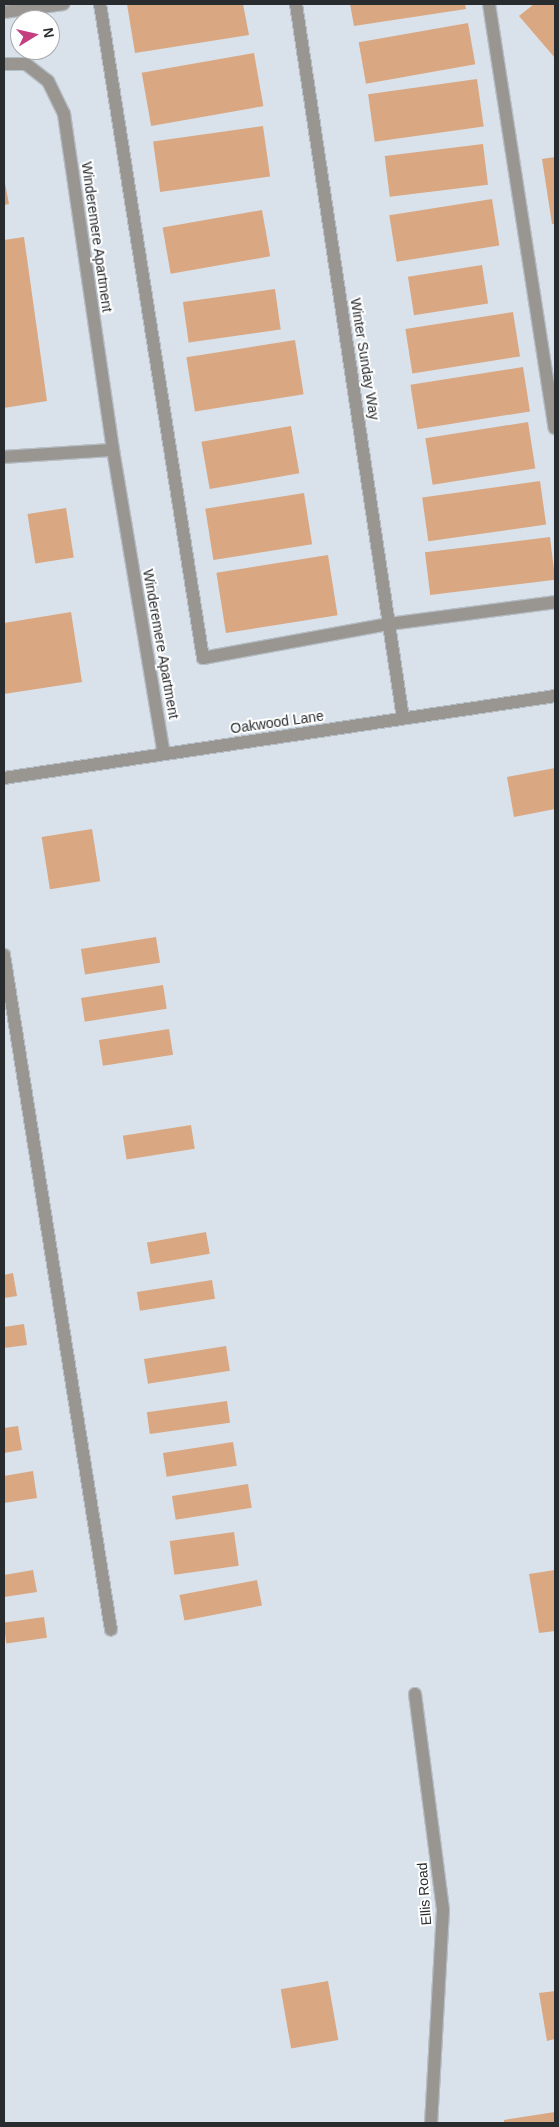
<!DOCTYPE html>
<html>
<head>
<meta charset="utf-8">
<style>
  body { margin:0 }
  #map { position:relative; width:559px; height:2127px; overflow:hidden; background:#d9e2eb; font-family:Arial,sans-serif }
  div>[style] { position:absolute }
  .building>* { inset:0; background:#d9a882; transform-origin:0 0 }
  .roads { filter:drop-shadow(1px 0 #b6bec5) drop-shadow(-1px 0 #b6bec5) drop-shadow(0 1px #b6bec5) drop-shadow(0 -1px #b6bec5) }
  .service>* { height:12px; margin:-6px; padding:0 6px; transform-origin:6px; border-radius:6px; background:#999692 }
  .minor>* { height:12px; margin:-6px; padding:0 6px; transform-origin:6px; border-radius:6px; background:#999692 }
  .tertiary>* { height:12px; margin:-6px; padding:0 6px; transform-origin:6px; border-radius:6px; background:#999692 }
  span { translate:-50% -50%; white-space:nowrap; text-align:center; line-height:1.15; -webkit-text-stroke:4px #fff; paint-order:stroke }
  .street-label { font-size:14px; color:#282c2f }
  .frame { position:absolute; inset:0; border:5px solid #282c2f; pointer-events:none }
  .north { position:absolute; left:10px; top:10px; width:50px; height:50px; box-sizing:border-box; background:#fff; border:1px solid #a9abac; border-radius:50%; rotate:81deg; font-size:14px; font-weight:700; line-height:20px; text-align:center; color:#282c2f }
  .north::after { content:''; display:block; margin:auto; width:18px; height:22px; background:#c43e80; clip-path:polygon(50% 0,100% 100%,50% 72%,0 100%) }
</style>
</head>
<body>
<div id="map">
  <div class="building">
    <i style="clip-path:polygon(127px 4px,243px 4px,249px 35px,135px 53px)"></i>
    <i style="clip-path:polygon(350px 4px,465px 4px,466px 9px,354px 26px)"></i>
    <i style="clip-path:polygon(534px 4px,555px 4px,555px 58px,519px 16px)"></i>
    <i style="left:468px;top:23px;width:42px;height:111px;rotate:80deg"></i>
    <i style="left:254px;top:53px;width:54px;height:114px;rotate:80deg"></i>
    <i style="left:477px;top:79px;width:48px;height:110px;rotate:82deg"></i>
    <i style="left:263px;top:126px;width:51px;height:111px;rotate:82deg"></i>
    <i style="left:483px;top:144px;width:41px;height:99px;rotate:83deg"></i>
    <i style="clip-path:polygon(555px 157px,555px 224px,552px 224px,542px 159px)"></i>
    <i style="clip-path:polygon(4px 178px,9px 204px,4px 205px)"></i>
    <i style="left:492px;top:199px;width:47px;height:104px;rotate:81deg"></i>
    <i style="left:262px;top:210px;width:47px;height:101px;rotate:80deg"></i>
    <i style="clip-path:polygon(24px 237px,47px 401px,4px 408px,4px 240px)"></i>
    <i style="left:482px;top:265px;width:39px;height:75px;rotate:81deg"></i>
    <i style="left:275px;top:289px;width:41px;height:93px;rotate:82deg"></i>
    <i style="left:513px;top:312px;width:45px;height:109px;rotate:81deg"></i>
    <i style="left:295px;top:340px;width:55px;height:110px;rotate:81deg"></i>
    <i style="left:523px;top:367px;width:45px;height:114px;rotate:81deg"></i>
    <i style="left:528px;top:422px;width:47px;height:104px;rotate:81deg"></i>
    <i style="left:291px;top:426px;width:48px;height:91px;rotate:80deg"></i>
    <i style="left:540px;top:481px;width:44px;height:119px;rotate:82deg"></i>
    <i style="left:304px;top:493px;width:52px;height:100px;rotate:81deg"></i>
    <i style="left:66px;top:508px;width:50px;height:39px;rotate:81deg"></i>
    <i style="left:550px;top:537px;width:43px;height:126px;rotate:83deg"></i>
    <i style="left:328px;top:555px;width:61px;height:113px;rotate:81deg"></i>
    <i style="clip-path:polygon(71px 612px,82px 682px,4px 694px,4px 623px)"></i>
    <i style="clip-path:polygon(555px 768px,555px 809px,514px 817px,507px 777px)"></i>
    <i style="left:92px;top:829px;width:53px;height:51px;rotate:81deg"></i>
    <i style="left:156px;top:937px;width:26px;height:76px;rotate:81deg"></i>
    <i style="left:163px;top:985px;width:24px;height:83px;rotate:81deg"></i>
    <i style="left:169px;top:1029px;width:26px;height:71px;rotate:81deg"></i>
    <i style="left:191px;top:1125px;width:24px;height:69px;rotate:81deg"></i>
    <i style="left:206px;top:1232px;width:22px;height:60px;rotate:80deg"></i>
    <i style="clip-path:polygon(13px 1273px,17px 1296px,4px 1298px,4px 1275px)"></i>
    <i style="left:212px;top:1280px;width:19px;height:76px;rotate:81deg"></i>
    <i style="clip-path:polygon(24px 1324px,27px 1345px,4px 1348px,4px 1327px)"></i>
    <i style="left:226px;top:1346px;width:25px;height:83px;rotate:81deg"></i>
    <i style="left:227px;top:1401px;width:22px;height:81px;rotate:82deg"></i>
    <i style="clip-path:polygon(18px 1426px,22px 1450px,4px 1453px,4px 1428px)"></i>
    <i style="left:233px;top:1442px;width:24px;height:71px;rotate:81deg"></i>
    <i style="clip-path:polygon(33px 1471px,37px 1498px,4px 1503px,4px 1476px)"></i>
    <i style="left:248px;top:1484px;width:24px;height:77px;rotate:81deg"></i>
    <i style="left:234px;top:1532px;width:34px;height:65px;rotate:82deg"></i>
    <i style="clip-path:polygon(33px 1570px,37px 1592px,4px 1597px,4px 1575px)"></i>
    <i style="clip-path:polygon(555px 1570px,555px 1631px,539px 1633px,529px 1574px)"></i>
    <i style="left:257px;top:1580px;width:26px;height:79px;rotate:79deg"></i>
    <i style="left:44px;top:1617px;width:21px;height:41px;rotate:82deg"></i>
    <i style="left:328px;top:1981px;width:60px;height:48px;rotate:80deg"></i>
    <i style="clip-path:polygon(555px 1991px,555px 2039px,547px 2041px,539px 1993px)"></i>
    <i style="clip-path:polygon(555px 2112px,555px 2123px,504px 2123px,504px 2120px)"></i>
  </div>
  <div class="roads">
    <div class="service">
      <i style="left:100px;top:4px;width:662px;rotate:81.05deg"></i>
      <i style="left:203px;top:658px;width:189px;rotate:-10.4deg"></i>
      <i style="left:389px;top:624px;width:167px;rotate:-7.5deg"></i>
      <i style="left:489px;top:4px;width:429px;rotate:81.2deg"></i>
      <i style="left:4px;top:12px;width:60px;rotate:-7.7deg"></i>
      <i style="left:4px;top:955px;width:683px;rotate:80.99deg"></i>
    </div>
    <div class="minor">
      <i style="left:296px;top:4px;width:722px;rotate:81.48deg"></i>
      <i style="left:4px;top:64px;width:22px"></i>
      <i style="left:26px;top:64px;width:28px;rotate:38deg"></i>
      <i style="left:48px;top:81px;width:37px;rotate:64deg"></i>
      <i style="left:64px;top:114px;width:340px;rotate:81.7deg"></i>
      <i style="left:113px;top:450px;width:308px;rotate:80.5deg"></i>
      <i style="left:4px;top:457px;width:109px;rotate:-3.7deg"></i>
      <i style="left:415px;top:1694px;width:218px;rotate:82.6deg"></i>
      <i style="left:443px;top:1910px;width:213px;rotate:93.2deg"></i>
    </div>
    <div class="tertiary">
      <i style="left:4px;top:778px;width:557px;rotate:-8.46deg"></i>
    </div>
  </div>
  <div class="street-label">
    <span style="left:97px;top:237px;rotate:82deg">Winderemere Apartment</span>
    <span style="left:365px;top:359px;rotate:81deg">Winter Sunday Way</span>
    <span style="left:161px;top:644px;rotate:80deg">Winderemere Apartment</span>
    <span style="left:277px;top:722px;rotate:-8deg">Oakwood Lane</span>
    <span style="left:424px;top:1894px;rotate:-94deg">Ellis Road</span>
  </div>
  <div class="frame"></div>
  <div class="north">N</div>
</div>
</body>
</html>
